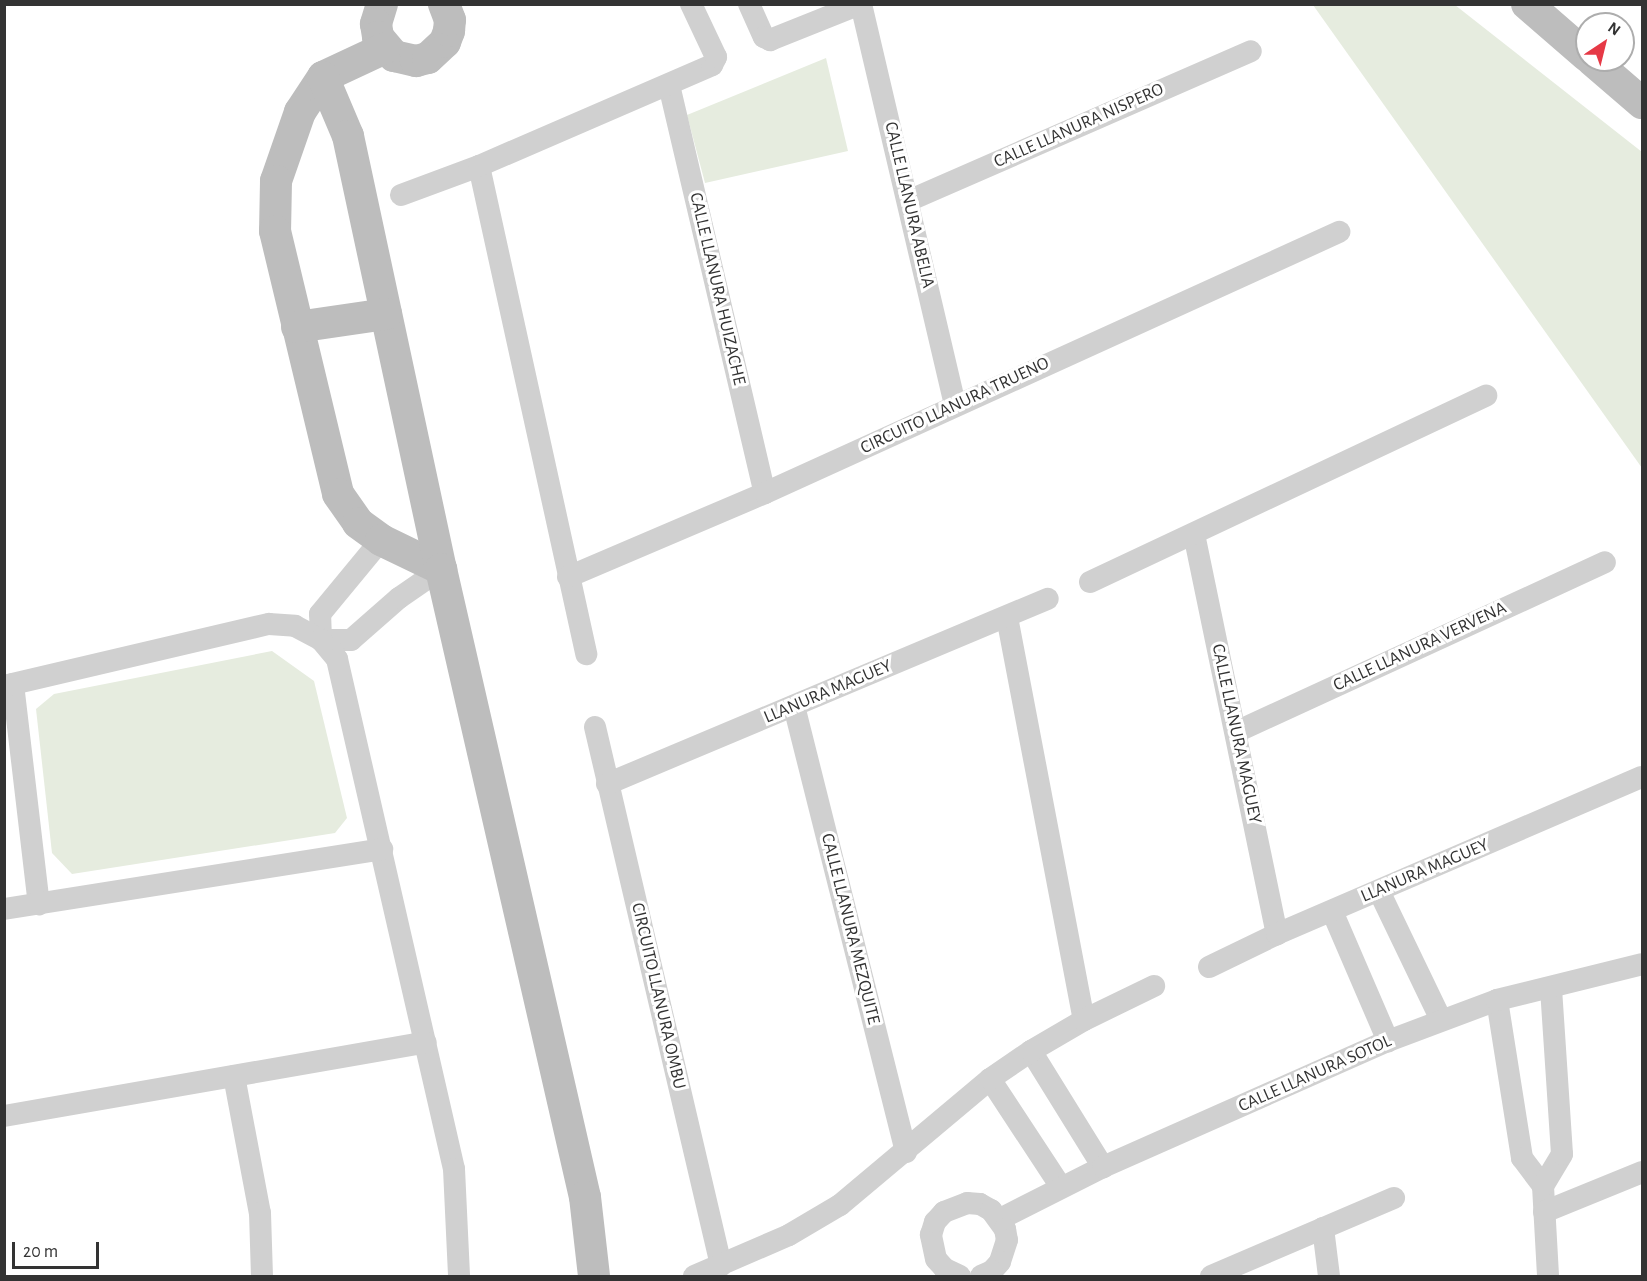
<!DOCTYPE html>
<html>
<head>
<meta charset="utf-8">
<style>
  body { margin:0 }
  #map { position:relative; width:1647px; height:1281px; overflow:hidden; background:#fff; font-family:"Alegreya Sans",sans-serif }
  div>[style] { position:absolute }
  .green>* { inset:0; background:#e6ecdf }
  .street>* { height:22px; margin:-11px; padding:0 11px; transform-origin:11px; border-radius:11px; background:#d0d0d0 }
  .secondary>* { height:32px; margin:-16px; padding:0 16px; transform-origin:16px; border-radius:16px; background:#bdbdbd }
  span { translate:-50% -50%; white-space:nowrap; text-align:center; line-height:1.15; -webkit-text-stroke:6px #fff; paint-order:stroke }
  .street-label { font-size:18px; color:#333 }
  .frame { position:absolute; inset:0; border:6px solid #333; pointer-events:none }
  .north { position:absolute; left:1575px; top:12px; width:60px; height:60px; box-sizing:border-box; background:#fff; border:2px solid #adadad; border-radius:50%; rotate:35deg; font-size:16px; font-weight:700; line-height:24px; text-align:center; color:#333 }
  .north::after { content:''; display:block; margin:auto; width:21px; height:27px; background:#e63946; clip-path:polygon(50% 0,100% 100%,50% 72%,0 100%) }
  .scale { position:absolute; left:12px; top:1242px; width:87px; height:27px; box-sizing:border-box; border:3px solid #333; border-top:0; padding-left:8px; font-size:18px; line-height:21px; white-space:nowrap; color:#333; -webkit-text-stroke:4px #fff; paint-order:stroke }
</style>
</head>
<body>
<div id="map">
  <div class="green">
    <i style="clip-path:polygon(1313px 5px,1455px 5px,1642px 152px,1642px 468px)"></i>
    <i style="clip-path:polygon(826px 58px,848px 151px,705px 183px,687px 115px)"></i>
    <i style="clip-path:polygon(272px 651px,314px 681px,347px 818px,335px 833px,72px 874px,52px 853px,36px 709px,54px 694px)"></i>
  </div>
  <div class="street">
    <i style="left:749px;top:4px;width:36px;rotate:66deg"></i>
    <i style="left:764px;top:37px;width:7px;rotate:27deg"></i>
    <i style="left:770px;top:40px;width:97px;rotate:-21.8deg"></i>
    <i style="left:861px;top:4px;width:412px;rotate:76.8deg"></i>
    <i style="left:669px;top:85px;width:419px;rotate:76.8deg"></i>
    <i style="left:479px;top:166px;width:500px;rotate:77.6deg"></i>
    <i style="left:401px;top:195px;width:83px;rotate:-20.4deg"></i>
    <i style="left:479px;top:166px;width:254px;rotate:-23.4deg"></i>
    <i style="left:712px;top:65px;width:9px;rotate:-63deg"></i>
    <i style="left:716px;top:57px;width:59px;rotate:-115.3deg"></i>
    <i style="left:908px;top:201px;width:374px;rotate:-23.6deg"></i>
    <i style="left:1194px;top:534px;width:409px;rotate:78.3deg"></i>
    <i style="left:568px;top:577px;width:214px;rotate:-23.1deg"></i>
    <i style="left:765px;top:493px;width:631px;rotate:-24.45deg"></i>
    <i style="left:1090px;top:582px;width:438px;rotate:-25.2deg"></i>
    <i style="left:1007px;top:617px;width:410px;rotate:79.2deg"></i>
    <i style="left:321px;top:640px;width:30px"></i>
    <i style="left:351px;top:640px;width:64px;rotate:-41.2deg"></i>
    <i style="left:399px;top:598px;width:51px;rotate:-34.6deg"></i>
    <i style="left:321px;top:640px;width:26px;rotate:-92deg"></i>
    <i style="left:320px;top:614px;width:96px;rotate:-50.5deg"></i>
    <i style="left:13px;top:684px;width:222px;rotate:83.3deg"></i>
    <i style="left:4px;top:686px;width:272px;rotate:-13.2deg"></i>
    <i style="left:269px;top:624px;width:26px;rotate:4deg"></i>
    <i style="left:295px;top:626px;width:30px;rotate:28deg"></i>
    <i style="left:321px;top:640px;width:25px;rotate:50deg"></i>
    <i style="left:337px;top:659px;width:523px;rotate:77.08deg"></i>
    <i style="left:454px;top:1169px;width:107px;rotate:87.3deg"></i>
    <i style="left:794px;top:706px;width:460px;rotate:75.9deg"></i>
    <i style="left:595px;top:727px;width:553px;rotate:76.82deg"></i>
    <i style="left:1236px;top:732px;width:406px;rotate:-24.7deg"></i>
    <i style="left:607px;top:784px;width:478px;rotate:-22.8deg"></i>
    <i style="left:1379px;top:891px;width:143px;rotate:64.3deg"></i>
    <i style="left:4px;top:909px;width:383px;rotate:-9deg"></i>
    <i style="left:1332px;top:911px;width:142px;rotate:66.7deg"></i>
    <i style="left:1209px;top:967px;width:76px;rotate:-25.9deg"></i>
    <i style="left:1277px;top:934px;width:397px;rotate:-23.3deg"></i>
    <i style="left:1497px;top:1000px;width:160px;rotate:81deg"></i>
    <i style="left:1522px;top:1158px;width:35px;rotate:53deg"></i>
    <i style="left:1543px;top:1186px;width:90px;rotate:86.8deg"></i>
    <i style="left:1031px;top:1051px;width:137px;rotate:58.2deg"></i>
    <i style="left:234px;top:1076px;width:139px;rotate:79.3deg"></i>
    <i style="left:260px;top:1213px;width:63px;rotate:88.2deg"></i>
    <i style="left:990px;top:1079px;width:129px;rotate:56.7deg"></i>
    <i style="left:4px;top:1116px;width:428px;rotate:-9.9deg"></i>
    <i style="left:1543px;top:1186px;width:37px;rotate:-59deg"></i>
    <i style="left:1562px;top:1154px;width:167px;rotate:-93.8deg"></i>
    <i style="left:1544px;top:1212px;width:106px;rotate:-22.2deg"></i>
    <i style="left:1000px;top:1219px;width:115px;rotate:-26.8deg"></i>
    <i style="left:1103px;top:1167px;width:312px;rotate:-23.9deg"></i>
    <i style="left:1388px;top:1041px;width:116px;rotate:-20.6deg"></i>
    <i style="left:1497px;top:1000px;width:149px;rotate:-13.9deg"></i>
    <i style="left:1323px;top:1228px;width:48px;rotate:82.9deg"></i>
    <i style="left:694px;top:1276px;width:103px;rotate:-23.3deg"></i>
    <i style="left:789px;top:1235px;width:59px;rotate:-30.5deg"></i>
    <i style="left:840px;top:1205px;width:196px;rotate:-40deg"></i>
    <i style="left:990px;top:1079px;width:50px;rotate:-34.3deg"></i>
    <i style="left:1031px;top:1051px;width:61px;rotate:-30.3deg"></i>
    <i style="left:1084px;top:1020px;width:78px;rotate:-25.9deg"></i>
    <i style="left:960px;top:1276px;width:17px;rotate:-155deg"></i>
    <i style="left:945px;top:1269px;width:13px;rotate:-132deg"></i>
    <i style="left:936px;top:1259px;width:25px;rotate:-102deg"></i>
    <i style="left:931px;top:1235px;width:14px;rotate:-73deg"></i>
    <i style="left:935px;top:1222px;width:13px;rotate:-48deg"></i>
    <i style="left:944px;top:1212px;width:25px;rotate:-21deg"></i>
    <i style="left:967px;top:1203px;width:13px;rotate:4deg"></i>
    <i style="left:980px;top:1204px;width:13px;rotate:29deg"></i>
    <i style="left:991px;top:1210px;width:24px;rotate:54deg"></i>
    <i style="left:1005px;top:1229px;width:11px;rotate:80deg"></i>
    <i style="left:1007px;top:1240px;width:23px;rotate:108deg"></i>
    <i style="left:1000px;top:1262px;width:12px;rotate:132deg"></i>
    <i style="left:992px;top:1271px;width:12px;rotate:156deg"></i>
    <i style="left:1211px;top:1276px;width:199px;rotate:-23.1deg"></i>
  </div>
  <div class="secondary">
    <i style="left:382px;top:4px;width:21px;rotate:107deg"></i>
    <i style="left:376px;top:24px;width:13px;rotate:81deg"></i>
    <i style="left:378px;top:37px;width:25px;rotate:50deg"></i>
    <i style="left:394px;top:56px;width:23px;rotate:13deg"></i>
    <i style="left:416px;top:61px;width:12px;rotate:-14deg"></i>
    <i style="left:428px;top:58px;width:23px;rotate:-43deg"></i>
    <i style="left:445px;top:42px;width:12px;rotate:-70deg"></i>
    <i style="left:449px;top:31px;width:11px;rotate:-85deg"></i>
    <i style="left:450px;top:20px;width:17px;rotate:-111deg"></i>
    <i style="left:1527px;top:4px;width:79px;rotate:40.9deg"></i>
    <i style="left:385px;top:48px;width:68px;rotate:154.9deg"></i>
    <i style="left:323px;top:77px;width:42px;rotate:123.3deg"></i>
    <i style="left:300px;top:112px;width:73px;rotate:109.2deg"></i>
    <i style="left:276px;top:181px;width:50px;rotate:91.1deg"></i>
    <i style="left:275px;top:231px;width:270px;rotate:76.5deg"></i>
    <i style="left:338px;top:494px;width:35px;rotate:55deg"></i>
    <i style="left:358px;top:523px;width:29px;rotate:36deg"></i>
    <i style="left:381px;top:540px;width:67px;rotate:25.8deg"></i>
    <i style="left:1592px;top:60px;width:66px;rotate:40.7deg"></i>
    <i style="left:323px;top:77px;width:64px;rotate:67deg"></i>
    <i style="left:348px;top:136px;width:443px;rotate:77.9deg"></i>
    <i style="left:441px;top:569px;width:644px;rotate:77.09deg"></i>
    <i style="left:585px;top:1197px;width:80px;rotate:83.5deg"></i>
    <i style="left:297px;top:327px;width:90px;rotate:-8.3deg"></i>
  </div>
  <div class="street-label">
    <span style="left:1079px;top:126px;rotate:-24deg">CALLE LLANURA NISPERO</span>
    <span style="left:909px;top:205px;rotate:77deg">CALLE LLANURA ABELIA</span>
    <span style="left:717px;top:289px;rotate:77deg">CALLE LLANURA HUIZACHE</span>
    <span style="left:955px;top:406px;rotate:-25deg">CIRCUITO LLANURA TRUENO</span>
    <span style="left:1420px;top:647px;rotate:-25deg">CALLE LLANURA VERVENA</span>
    <span style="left:828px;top:692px;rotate:-23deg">LLANURA MAGUEY</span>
    <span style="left:1236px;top:734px;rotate:78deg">CALLE LLANURA MAGUEY</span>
    <span style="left:1425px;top:871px;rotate:-23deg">LLANURA MAGUEY</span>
    <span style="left:850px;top:929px;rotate:76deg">CALLE LLANURA MEZQUITE</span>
    <span style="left:658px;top:996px;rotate:77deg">CIRCUITO LLANURA OMBU</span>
    <span style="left:1315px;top:1074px;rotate:-24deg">CALLE LLANURA SOTOL</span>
  </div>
  <div class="frame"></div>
  <div class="north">N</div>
  <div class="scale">20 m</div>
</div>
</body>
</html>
